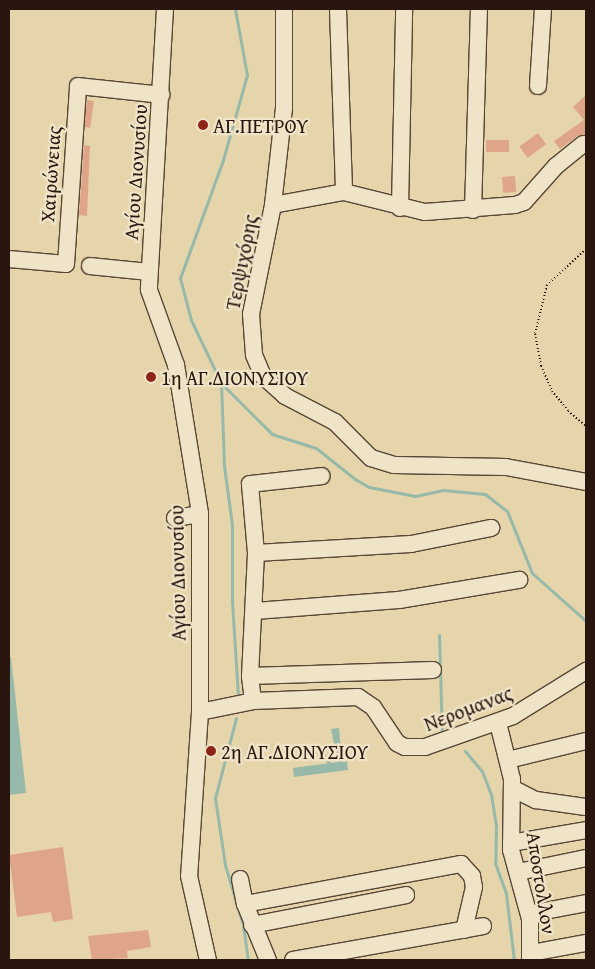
<!DOCTYPE html>
<html>
<head>
<meta charset="utf-8">
<style>
  body { margin:0 }
  #map { position:relative; width:595px; height:969px; overflow:hidden; background:#e6d5aa; font-family:"Gentium Book Plus",serif }
  div>[style] { position:absolute }
  .water>* { inset:0; background:#96b9aa }
  .stream>* { height:3px; margin:-1.5px; padding:0 1.5px; transform-origin:1.5px; border-radius:1.5px; background:#96b9aa }
  .building>* { inset:0; background:#dfa589; transform-origin:0 0 }
  .path>* { height:2px; margin-top:-1px; transform-origin:0; background:repeating-linear-gradient(90deg,#28160f 0 1px,transparent 0 3.5px) }
  .roads { filter:drop-shadow(1px 0 #584636) drop-shadow(-1px 0 #584636) drop-shadow(0 1px #584636) drop-shadow(0 -1px #584636) }
  .minor>* { height:16px; margin:-8px; padding:0 8px; transform-origin:8px; border-radius:8px; background:#efe4c8 }
  .dots>* { width:14px; height:14px; translate:-50% -50%; box-sizing:border-box; border:2px solid #efe4c8; border-radius:50% }
  span { translate:-50% -50%; white-space:nowrap; text-align:center; line-height:1.15; -webkit-text-stroke:4.5px #efe4c8; paint-order:stroke }
  .poi-label { font-size:20px; color:#28160f }
  .left { translate:0 -50%; text-align:left }
  .street-label { font-size:20px; color:#28160f }
  .frame { position:absolute; inset:0; border:10px solid #28160f; pointer-events:none }
</style>
</head>
<body>
<div id="map">
  <div class="water">
    <i style="clip-path:polygon(11px 657px,26px 793px,9px 795px,9px 658px)"></i>
    <i style="clip-path:polygon(339px 728px,342px 762px,347px 761px,348px 770px,294px 777px,293px 768px,338px 762px,331px 729px)"></i>
  </div>
  <div class="stream">
    <i style="left:235px;top:9px;width:67px;rotate:79.7deg"></i>
    <i style="left:247px;top:75px;width:88px;rotate:105.8deg"></i>
    <i style="left:223px;top:160px;width:126px;rotate:110deg"></i>
    <i style="left:180px;top:278px;width:43px;rotate:75.3deg"></i>
    <i style="left:191px;top:320px;width:70px;rotate:64.5deg"></i>
    <i style="left:221px;top:383px;width:83px;rotate:87.9deg"></i>
    <i style="left:224px;top:466px;width:60px;rotate:82.3deg"></i>
    <i style="left:232px;top:525px;width:76px;rotate:90deg"></i>
    <i style="left:232px;top:601px;width:95px;rotate:86.4deg"></i>
    <i style="left:221px;top:383px;width:72px;rotate:45deg"></i>
    <i style="left:272px;top:434px;width:46px;rotate:17.7deg"></i>
    <i style="left:316px;top:448px;width:50px;rotate:38.5deg"></i>
    <i style="left:355px;top:479px;width:16px;rotate:30deg"></i>
    <i style="left:369px;top:487px;width:47px;rotate:11.1deg"></i>
    <i style="left:415px;top:496px;width:29px;rotate:-12deg"></i>
    <i style="left:443px;top:490px;width:42px;rotate:5.4deg"></i>
    <i style="left:485px;top:494px;width:28px;rotate:38deg"></i>
    <i style="left:507px;top:511px;width:67px;rotate:68deg"></i>
    <i style="left:532px;top:573px;width:72px;rotate:41.6deg"></i>
    <i style="left:439px;top:635px;width:99px;rotate:88.3deg"></i>
    <i style="left:236px;top:718px;width:83px;rotate:104.7deg"></i>
    <i style="left:215px;top:798px;width:68px;rotate:81.5deg"></i>
    <i style="left:225px;top:865px;width:63px;rotate:73.3deg"></i>
    <i style="left:243px;top:925px;width:35px;rotate:82deg"></i>
    <i style="left:465px;top:751px;width:26px;rotate:50deg"></i>
    <i style="left:482px;top:771px;width:25px;rotate:69deg"></i>
    <i style="left:491px;top:794px;width:30px;rotate:81deg"></i>
    <i style="left:496px;top:824px;width:39px;rotate:91deg"></i>
    <i style="left:495px;top:863px;width:33px;rotate:70deg"></i>
    <i style="left:506px;top:894px;width:66px;rotate:83.1deg"></i>
    <i style="left:323px;top:754px;width:15px;rotate:58deg"></i>
  </div>
  <div class="building">
    <i style="clip-path:polygon(586px 95px,586px 135px,577px 136px,560px 149px,554px 141px,584px 120px,573px 107px)"></i>
    <i style="left:87px;top:100px;width:7px;height:27px;rotate:8deg"></i>
    <i style="left:538px;top:133px;width:14px;height:23px;rotate:54deg"></i>
    <i style="left:486px;top:140px;width:23px;height:12px"></i>
    <i style="clip-path:polygon(84px 145px,90px 146px,87px 216px,79px 215px)"></i>
    <i style="left:515px;top:176px;width:16px;height:13px;rotate:86deg"></i>
    <i style="clip-path:polygon(63px 847px,73px 919px,53px 922px,51px 912px,17px 917px,9px 855px)"></i>
    <i style="clip-path:polygon(148px 930px,151px 947px,127px 951px,128px 958px,92px 960px,88px 936px)"></i>
  </div>
  <div class="path">
    <i style="left:586px;top:249px;width:53px;rotate:137.3deg"></i>
    <i style="left:547px;top:285px;width:50px;rotate:103.8deg"></i>
    <i style="left:535px;top:334px;width:33px;rotate:79deg"></i>
    <i style="left:541px;top:366px;width:27px;rotate:66deg"></i>
    <i style="left:552px;top:391px;width:26px;rotate:51deg"></i>
    <i style="left:568px;top:411px;width:23px;rotate:40deg"></i>
  </div>
  <div class="roads">
    <div class="minor">
      <i style="left:165px;top:9px;width:281px;rotate:93.3deg"></i>
      <i style="left:149px;top:290px;width:80px;rotate:70.2deg"></i>
      <i style="left:176px;top:365px;width:151px;rotate:80.8deg"></i>
      <i style="left:200px;top:514px;width:198px;rotate:90deg"></i>
      <i style="left:200px;top:712px;width:164px;rotate:93.8deg"></i>
      <i style="left:189px;top:876px;width:86px;rotate:77.3deg"></i>
      <i style="left:284px;top:9px;width:99px;rotate:90deg"></i>
      <i style="left:284px;top:108px;width:98px;rotate:96.5deg"></i>
      <i style="left:273px;top:205px;width:111px;rotate:101.4deg"></i>
      <i style="left:251px;top:314px;width:41px;rotate:85.8deg"></i>
      <i style="left:254px;top:355px;width:23px;rotate:67deg"></i>
      <i style="left:263px;top:376px;width:30px;rotate:42deg"></i>
      <i style="left:285px;top:396px;width:56px;rotate:27.5deg"></i>
      <i style="left:335px;top:422px;width:51px;rotate:45deg"></i>
      <i style="left:371px;top:458px;width:24px;rotate:17deg"></i>
      <i style="left:394px;top:465px;width:112px;rotate:1deg"></i>
      <i style="left:506px;top:467px;width:81px;rotate:10.6deg"></i>
      <i style="left:338px;top:9px;width:183px;rotate:88.1deg"></i>
      <i style="left:344px;top:192px;width:83px;rotate:13.9deg"></i>
      <i style="left:425px;top:212px;width:90px;rotate:-4.4deg"></i>
      <i style="left:515px;top:205px;width:9px;rotate:-18deg"></i>
      <i style="left:524px;top:202px;width:48px;rotate:-48.4deg"></i>
      <i style="left:556px;top:166px;width:35px;rotate:-39deg"></i>
      <i style="left:538px;top:86px;width:77px;rotate:-86.3deg"></i>
      <i style="left:273px;top:205px;width:72px;rotate:-10.4deg"></i>
      <i style="left:400px;top:208px;width:199px;rotate:-88.8deg"></i>
      <i style="left:473px;top:210px;width:201px;rotate:-88.3deg"></i>
      <i style="left:9px;top:259px;width:57px;rotate:5deg"></i>
      <i style="left:66px;top:264px;width:178px;rotate:-86.1deg"></i>
      <i style="left:78px;top:86px;width:84px;rotate:6.1deg"></i>
      <i style="left:90px;top:266px;width:59px;rotate:5.8deg"></i>
      <i style="left:175px;top:518px;width:25px;rotate:-9deg"></i>
      <i style="left:256px;top:553px;width:155px;rotate:-3.3deg"></i>
      <i style="left:411px;top:544px;width:82px;rotate:-11.3deg"></i>
      <i style="left:255px;top:611px;width:144px;rotate:-4.4deg"></i>
      <i style="left:399px;top:600px;width:122px;rotate:-9.5deg"></i>
      <i style="left:250px;top:676px;width:183px;rotate:-1.9deg"></i>
      <i style="left:253px;top:701px;width:25px;rotate:-97deg"></i>
      <i style="left:250px;top:676px;width:123px;rotate:-87.2deg"></i>
      <i style="left:256px;top:553px;width:69px;rotate:-95deg"></i>
      <i style="left:250px;top:484px;width:72px;rotate:-6.3deg"></i>
      <i style="left:200px;top:712px;width:54px;rotate:-11.7deg"></i>
      <i style="left:253px;top:701px;width:105px;rotate:-2.2deg"></i>
      <i style="left:358px;top:697px;width:18px;rotate:34deg"></i>
      <i style="left:373px;top:707px;width:43px;rotate:56.3deg"></i>
      <i style="left:397px;top:743px;width:9px;rotate:27deg"></i>
      <i style="left:405px;top:747px;width:20px"></i>
      <i style="left:425px;top:747px;width:93px;rotate:-19.4deg"></i>
      <i style="left:513px;top:716px;width:86px;rotate:-31.7deg"></i>
      <i style="left:498px;top:723px;width:58px;rotate:76deg"></i>
      <i style="left:512px;top:779px;width:71px;rotate:90.8deg"></i>
      <i style="left:511px;top:850px;width:72px;rotate:74.6deg"></i>
      <i style="left:530px;top:919px;width:41px;rotate:90deg"></i>
      <i style="left:508px;top:760px;width:80px;rotate:-13.7deg"></i>
      <i style="left:512px;top:788px;width:27px;rotate:27deg"></i>
      <i style="left:536px;top:800px;width:50px;rotate:8deg"></i>
      <i style="left:511px;top:843px;width:76px;rotate:-9.8deg"></i>
      <i style="left:518px;top:872px;width:69px;rotate:-11.6deg"></i>
      <i style="left:240px;top:879px;width:25px;rotate:79deg"></i>
      <i style="left:245px;top:904px;width:61px;rotate:67.7deg"></i>
      <i style="left:245px;top:904px;width:220px;rotate:-10.5deg"></i>
      <i style="left:461px;top:864px;width:16px;rotate:47deg"></i>
      <i style="left:472px;top:876px;width:11px;rotate:80deg"></i>
      <i style="left:474px;top:887px;width:44px;rotate:103.1deg"></i>
      <i style="left:529px;top:914px;width:58px;rotate:-10.9deg"></i>
      <i style="left:252px;top:925px;width:157px;rotate:-11deg"></i>
      <i style="left:531px;top:953px;width:56px;rotate:-10.3deg"></i>
      <i style="left:293px;top:960px;width:193px;rotate:-10.1deg"></i>
    </div>
  </div>
  <div class="dots">
    <i style="left:203px;top:125px;background:#8f2418"></i>
    <i style="left:151px;top:377px;background:#8f2418"></i>
    <i style="left:211px;top:751px;background:#8f2418"></i>
  </div>
  <div class="poi-label">
    <span class="left" style="left:213px;top:125px">ΑΓ.ΠΕΤΡΟΥ</span>
    <span class="left" style="left:161px;top:377px">1η ΑΓ.ΔΙΟΝΥΣΙΟΥ</span>
    <span class="left" style="left:221px;top:751px">2η ΑΓ.ΔΙΟΝΥΣΙΟΥ</span>
  </div>
  <div class="street-label">
    <span style="left:135px;top:172px;rotate:-86deg">Αγίου Διονυσίου</span>
    <span style="left:50px;top:174px;rotate:-86deg">Χαιρώνειας</span>
    <span style="left:241px;top:262px;rotate:-79deg">Τερψιχόρης</span>
    <span style="left:177px;top:573px;rotate:-91deg">Αγίου Διονυσίου</span>
    <span style="left:468px;top:708px;rotate:-21deg">Νερομανας</span>
    <span style="left:542px;top:883px;rotate:81deg">Αποστολλον</span>
  </div>
  <div class="frame"></div>
</div>
</body>
</html>
